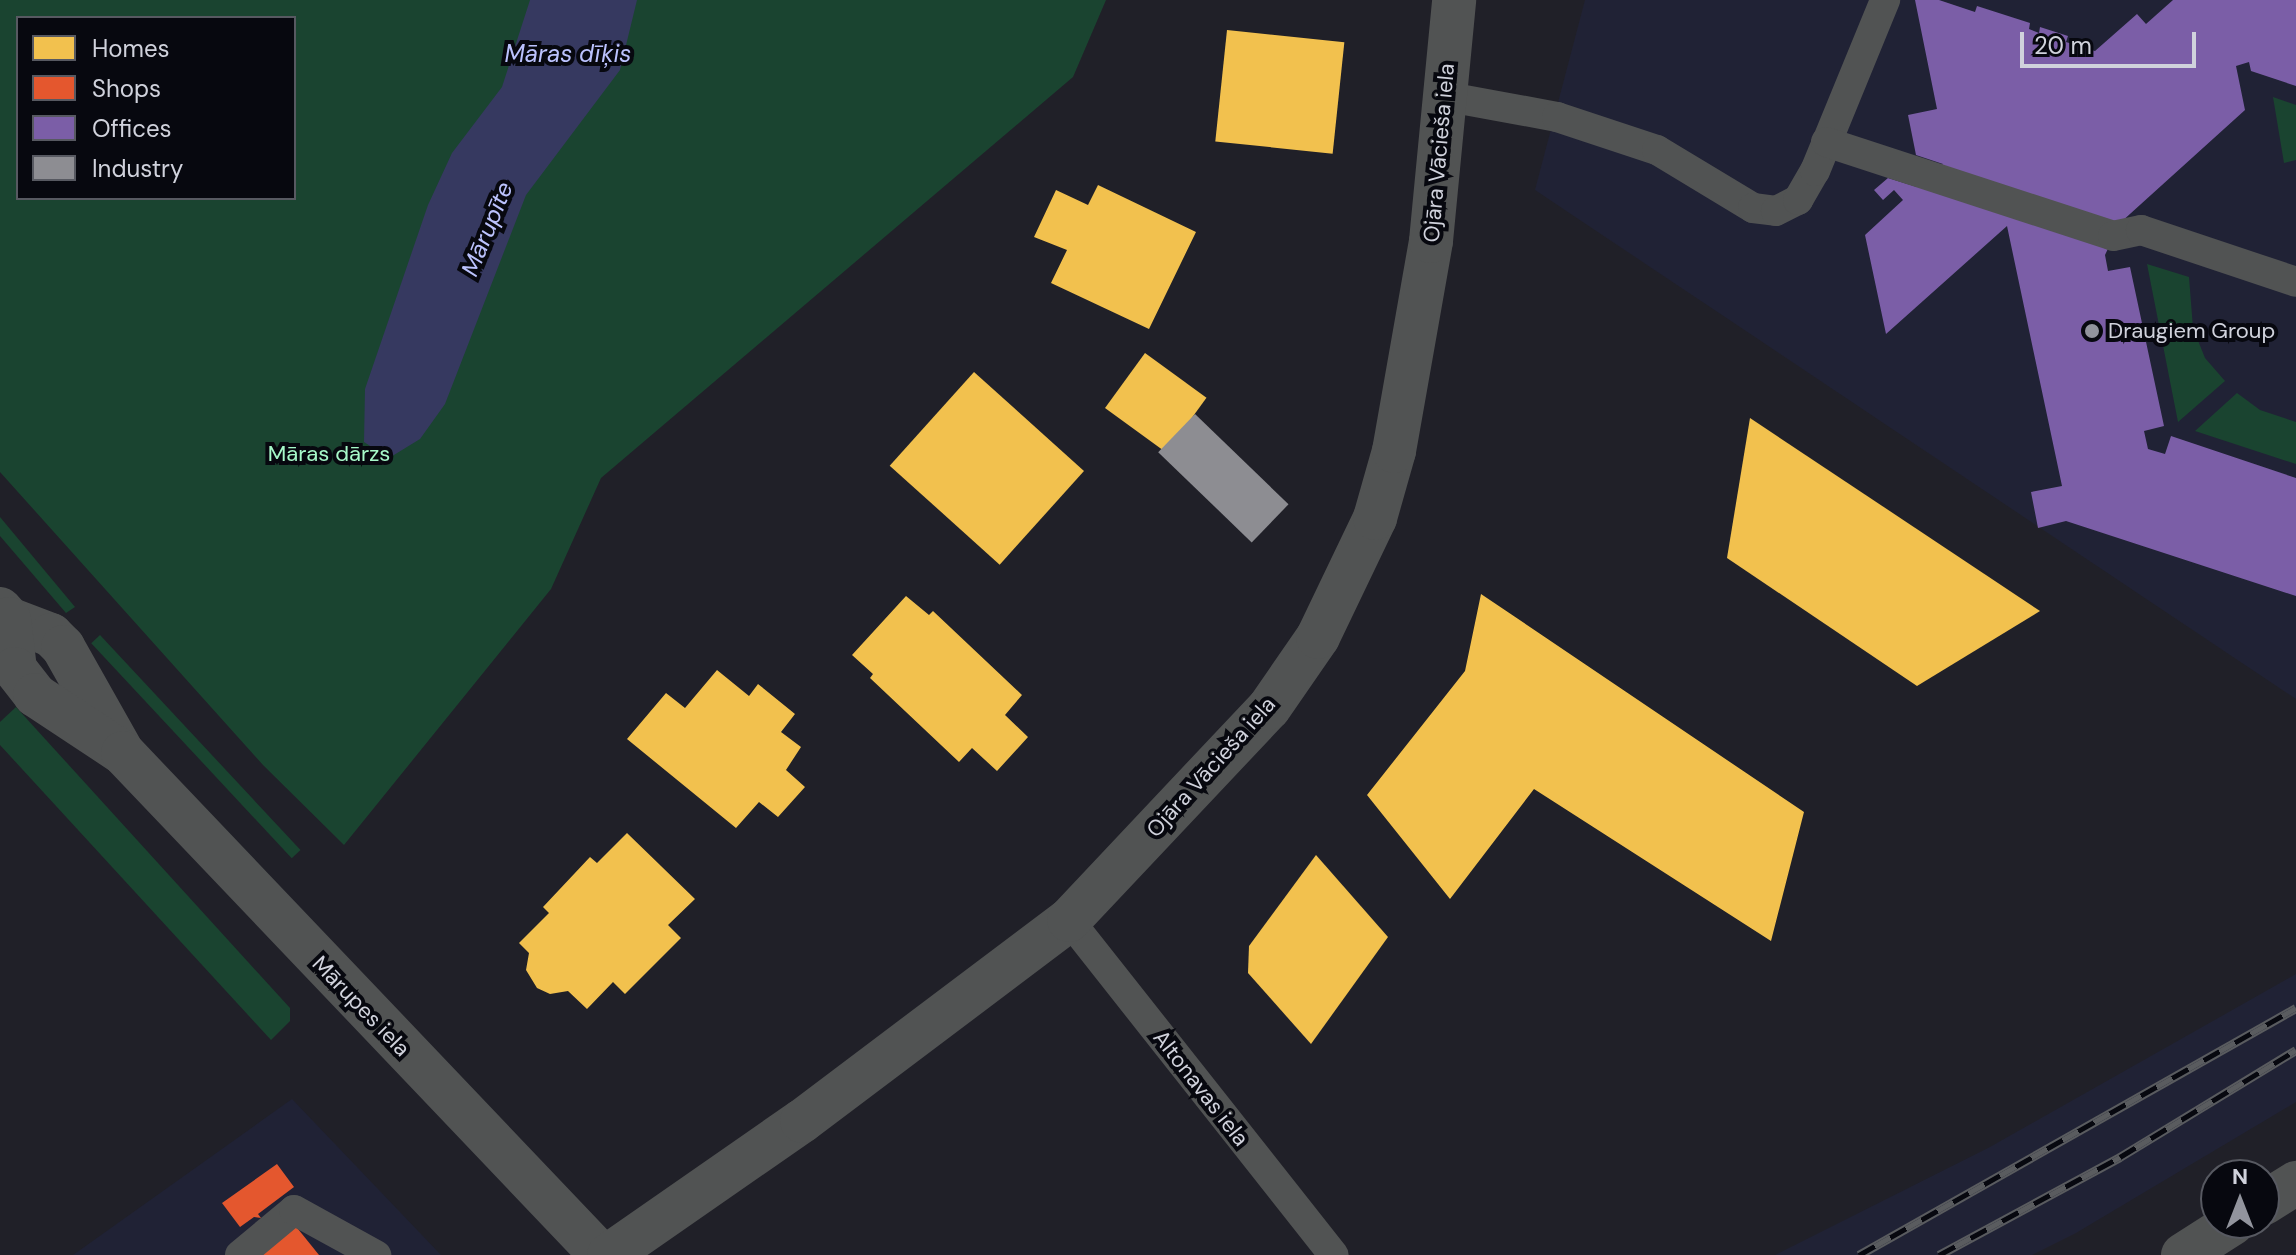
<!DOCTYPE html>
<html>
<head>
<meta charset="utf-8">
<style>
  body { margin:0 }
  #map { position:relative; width:2296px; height:1255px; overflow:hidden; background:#202028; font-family:"DM Sans",sans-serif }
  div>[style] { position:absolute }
  .built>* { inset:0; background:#202235 }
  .green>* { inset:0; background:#1a4430; transform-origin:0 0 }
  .water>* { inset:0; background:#363960 }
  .homes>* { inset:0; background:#f2c14e; transform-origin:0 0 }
  .shops>* { inset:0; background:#e4572e }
  .offices>* { inset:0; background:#7b5ea7 }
  .industry>* { inset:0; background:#8d8d92; transform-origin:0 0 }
  .service>* { height:30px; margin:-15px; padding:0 15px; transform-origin:15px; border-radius:15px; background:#515353 }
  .minor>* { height:44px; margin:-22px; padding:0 22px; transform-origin:22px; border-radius:22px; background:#515353 }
  .tertiary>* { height:44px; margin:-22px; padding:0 22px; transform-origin:22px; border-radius:22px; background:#515353 }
  .rail>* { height:9px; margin-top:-4.5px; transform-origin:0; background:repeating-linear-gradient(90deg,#07080f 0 18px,#5a5c5f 0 36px); box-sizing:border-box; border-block:2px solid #5a5c5f }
  .dots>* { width:22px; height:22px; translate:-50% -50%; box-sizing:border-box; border:4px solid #07080f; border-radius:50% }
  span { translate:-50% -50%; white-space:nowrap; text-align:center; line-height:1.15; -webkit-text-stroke:8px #07080f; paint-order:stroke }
  .street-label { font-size:22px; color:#d0d2dc }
  .poi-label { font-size:22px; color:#d0d2dc }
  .left { translate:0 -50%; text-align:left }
  .park-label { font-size:22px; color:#a7f9c9 }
  .water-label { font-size:24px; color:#bbc2fd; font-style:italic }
  .legend { position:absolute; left:16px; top:16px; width:280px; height:184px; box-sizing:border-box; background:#07080f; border:2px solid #575961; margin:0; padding:10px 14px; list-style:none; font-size:24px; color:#d0d2dc }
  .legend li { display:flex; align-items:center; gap:16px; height:40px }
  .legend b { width:40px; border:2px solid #575961 }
  .north { position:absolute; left:2200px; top:1159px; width:80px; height:80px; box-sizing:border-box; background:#07080f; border:2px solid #575961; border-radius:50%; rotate:0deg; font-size:22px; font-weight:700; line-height:32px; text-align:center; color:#d0d2dc }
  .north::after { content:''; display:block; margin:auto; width:28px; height:36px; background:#92949d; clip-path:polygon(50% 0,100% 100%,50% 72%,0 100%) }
  .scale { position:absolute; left:2020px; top:32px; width:176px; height:36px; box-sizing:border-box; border:4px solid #d0d2dc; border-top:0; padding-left:10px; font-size:24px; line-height:28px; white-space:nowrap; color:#d0d2dc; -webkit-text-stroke:6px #07080f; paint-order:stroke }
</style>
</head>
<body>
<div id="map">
  <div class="built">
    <i style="clip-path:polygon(1585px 0,2296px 0,2296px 699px,1535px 190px)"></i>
    <i style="clip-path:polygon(2296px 974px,2296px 1102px,2076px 1233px,2032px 1255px,1775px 1255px,1990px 1147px)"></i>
    <i style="clip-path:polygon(292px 1099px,441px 1255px,73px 1255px)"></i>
  </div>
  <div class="green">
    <i style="clip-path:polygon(evenodd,0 0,1106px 0,1073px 77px,601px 478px,551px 589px,344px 845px,263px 765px,0 472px,0 0,18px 18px,294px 18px,294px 198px,18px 198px,18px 18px)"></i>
    <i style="clip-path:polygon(2273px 97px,2296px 105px,2296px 160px,2284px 163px)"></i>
    <i style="clip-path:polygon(2147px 264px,2189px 277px,2193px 328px,2205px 358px,2225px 381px,2178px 422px)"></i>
    <i style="clip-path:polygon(2237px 393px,2260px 410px,2296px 422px,2296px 464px,2195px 431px)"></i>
    <i style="clip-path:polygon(0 517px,75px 607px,66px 613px,0 536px)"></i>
    <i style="left:100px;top:635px;width:294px;height:12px;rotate:47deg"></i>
    <i style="clip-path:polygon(16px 707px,290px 1008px,290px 1021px,271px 1040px,0 745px,0 722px)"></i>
  </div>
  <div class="water">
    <i style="clip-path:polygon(530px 0,637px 0,620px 70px,526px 195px,445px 404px,420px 439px,389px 458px,364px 442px,365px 389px,428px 205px,452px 153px,502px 87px)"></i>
  </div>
  <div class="homes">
    <i style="left:1227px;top:30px;width:118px;height:112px;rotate:6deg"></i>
    <i style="clip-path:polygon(1098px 185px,1196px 232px,1149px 329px,1051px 283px,1067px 250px,1034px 237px,1056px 190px,1088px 205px)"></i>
    <i style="left:1145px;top:353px;width:76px;height:68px;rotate:36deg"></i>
    <i style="left:974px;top:372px;width:148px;height:126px;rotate:42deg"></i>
    <i style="clip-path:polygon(1750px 418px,2040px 611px,1917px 686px,1727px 558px)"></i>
    <i style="clip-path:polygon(1481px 594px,1804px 812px,1771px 941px,1534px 789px,1450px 899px,1367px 795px,1465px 671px)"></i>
    <i style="clip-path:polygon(906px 596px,929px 615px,933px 611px,1022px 695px,1005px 715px,1028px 737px,997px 771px,972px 748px,959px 762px,870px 678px,873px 674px,852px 655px)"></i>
    <i style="clip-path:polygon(717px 670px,749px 696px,758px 684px,795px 714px,781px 732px,801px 747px,786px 770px,805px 787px,778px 817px,759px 802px,736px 828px,627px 739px,666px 693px,685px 708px)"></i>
    <i style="clip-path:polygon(627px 833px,695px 899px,668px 925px,681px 938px,625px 994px,613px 982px,587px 1009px,568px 991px,550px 994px,537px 988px,526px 970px,529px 953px,519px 943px,549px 913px,543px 907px,590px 857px,597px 863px)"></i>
    <i style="clip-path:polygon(1316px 855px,1388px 937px,1311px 1044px,1248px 973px,1249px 946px)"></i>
  </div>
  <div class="shops">
    <i style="clip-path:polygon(277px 1164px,294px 1187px,258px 1214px,261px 1218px,254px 1217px,240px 1227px,222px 1203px)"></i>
    <i style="clip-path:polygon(294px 1224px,319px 1255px,254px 1255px)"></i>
  </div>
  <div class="offices">
    <i style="clip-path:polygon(1915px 0,1939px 0,1975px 12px,1977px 6px,2030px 23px,2029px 29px,2039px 33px,2040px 27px,2068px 36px,2066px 42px,2095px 51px,2137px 14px,2146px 24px,2173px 0,2296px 0,2296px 86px,2251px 71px,2249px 62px,2236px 66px,2245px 110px,2120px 223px,2105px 255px,2108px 271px,2130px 267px,2164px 426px,2144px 431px,2148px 449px,2165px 454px,2171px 436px,2296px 478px,2296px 596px,2066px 521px,2038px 528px,2031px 492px,2062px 486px,2007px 226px,1886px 334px,1865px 235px,1903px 200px,1894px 190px,1883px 200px,1874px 190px,1888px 178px,1917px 187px,1943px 164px,1916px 155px,1908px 115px,1937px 109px)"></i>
  </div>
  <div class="industry">
    <i style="left:1195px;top:414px;width:130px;height:53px;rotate:44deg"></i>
  </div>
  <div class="service">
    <i style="left:1443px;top:96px;width:116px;rotate:10.4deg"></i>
    <i style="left:1557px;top:117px;width:105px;rotate:18.3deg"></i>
    <i style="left:1657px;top:150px;width:112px;rotate:31.1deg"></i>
    <i style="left:1753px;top:208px;width:23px;rotate:7deg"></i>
    <i style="left:1776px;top:211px;width:25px;rotate:-27deg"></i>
    <i style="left:1798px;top:200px;width:34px;rotate:-60deg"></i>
    <i style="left:1815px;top:171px;width:185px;rotate:-67.7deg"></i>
    <i style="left:1826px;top:142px;width:302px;rotate:18.1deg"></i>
    <i style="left:2113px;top:236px;width:29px;rotate:-12deg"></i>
    <i style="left:2141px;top:230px;width:163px;rotate:18.5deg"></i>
    <i style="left:1069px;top:920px;width:427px;rotate:51.7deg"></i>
    <i style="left:240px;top:1255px;width:70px;rotate:-39.8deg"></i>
    <i style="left:294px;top:1210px;width:94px;rotate:28.8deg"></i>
  </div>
  <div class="minor">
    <i style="left:2264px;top:1203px;width:38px;rotate:-32deg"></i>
    <i style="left:2183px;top:1255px;width:59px;rotate:-32.6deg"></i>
  </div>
  <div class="tertiary">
    <i style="left:0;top:609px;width:13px;rotate:48deg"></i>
    <i style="left:9px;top:619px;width:45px;rotate:20.9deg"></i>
    <i style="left:51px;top:635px;width:17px;rotate:45deg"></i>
    <i style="left:63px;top:647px;width:116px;rotate:60.6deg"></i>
    <i style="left:9px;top:619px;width:50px;rotate:83.2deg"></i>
    <i style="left:15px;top:669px;width:33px;rotate:52deg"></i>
    <i style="left:35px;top:695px;width:105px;rotate:33.4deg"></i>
    <i style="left:123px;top:753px;width:693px;rotate:46.4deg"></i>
    <i style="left:609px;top:1255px;width:235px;rotate:-34.8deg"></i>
    <i style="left:802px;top:1121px;width:334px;rotate:-37deg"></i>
    <i style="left:1069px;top:920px;width:291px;rotate:-46.7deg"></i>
    <i style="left:1269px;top:708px;width:86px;rotate:-55.4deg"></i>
    <i style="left:1318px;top:637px;width:132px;rotate:-64.4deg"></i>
    <i style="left:1375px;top:518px;width:70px;rotate:-74.2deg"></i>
    <i style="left:1394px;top:451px;width:213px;rotate:-80deg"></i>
    <i style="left:1431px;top:241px;width:242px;rotate:-84.5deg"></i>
  </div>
  <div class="rail">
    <i style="left:1859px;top:1255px;width:502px;rotate:-29.48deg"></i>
    <i style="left:1939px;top:1255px;width:206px;rotate:-28.4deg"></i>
    <i style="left:2120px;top:1157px;width:206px;rotate:-31.3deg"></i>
  </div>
  <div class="dots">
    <i style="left:2092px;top:331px;background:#92949d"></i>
  </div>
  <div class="street-label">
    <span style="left:1439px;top:153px;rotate:-85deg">Ojāra Vācieša iela</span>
    <span style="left:1211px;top:767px;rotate:-48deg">Ojāra Vācieša iela</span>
    <span style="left:361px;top:1006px;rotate:46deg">Mārupes iela</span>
    <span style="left:1201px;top:1088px;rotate:52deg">Altonavas iela</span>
  </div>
  <div class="poi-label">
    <span class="left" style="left:2108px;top:331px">Draugiem Group</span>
  </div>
  <div class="park-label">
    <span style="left:329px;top:454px">Māras dārzs</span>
  </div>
  <div class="water-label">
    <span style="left:568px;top:54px">Māras dīķis</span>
    <span style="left:487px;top:229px;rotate:-68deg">Mārupīte</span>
  </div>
  <ul class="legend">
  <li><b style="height:22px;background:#f2c14e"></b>Homes</li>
  <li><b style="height:22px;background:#e4572e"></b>Shops</li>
  <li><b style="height:22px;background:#7b5ea7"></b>Offices</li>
  <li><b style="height:22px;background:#8d8d92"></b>Industry</li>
  </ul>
  <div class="north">N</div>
  <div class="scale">20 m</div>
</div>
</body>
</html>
